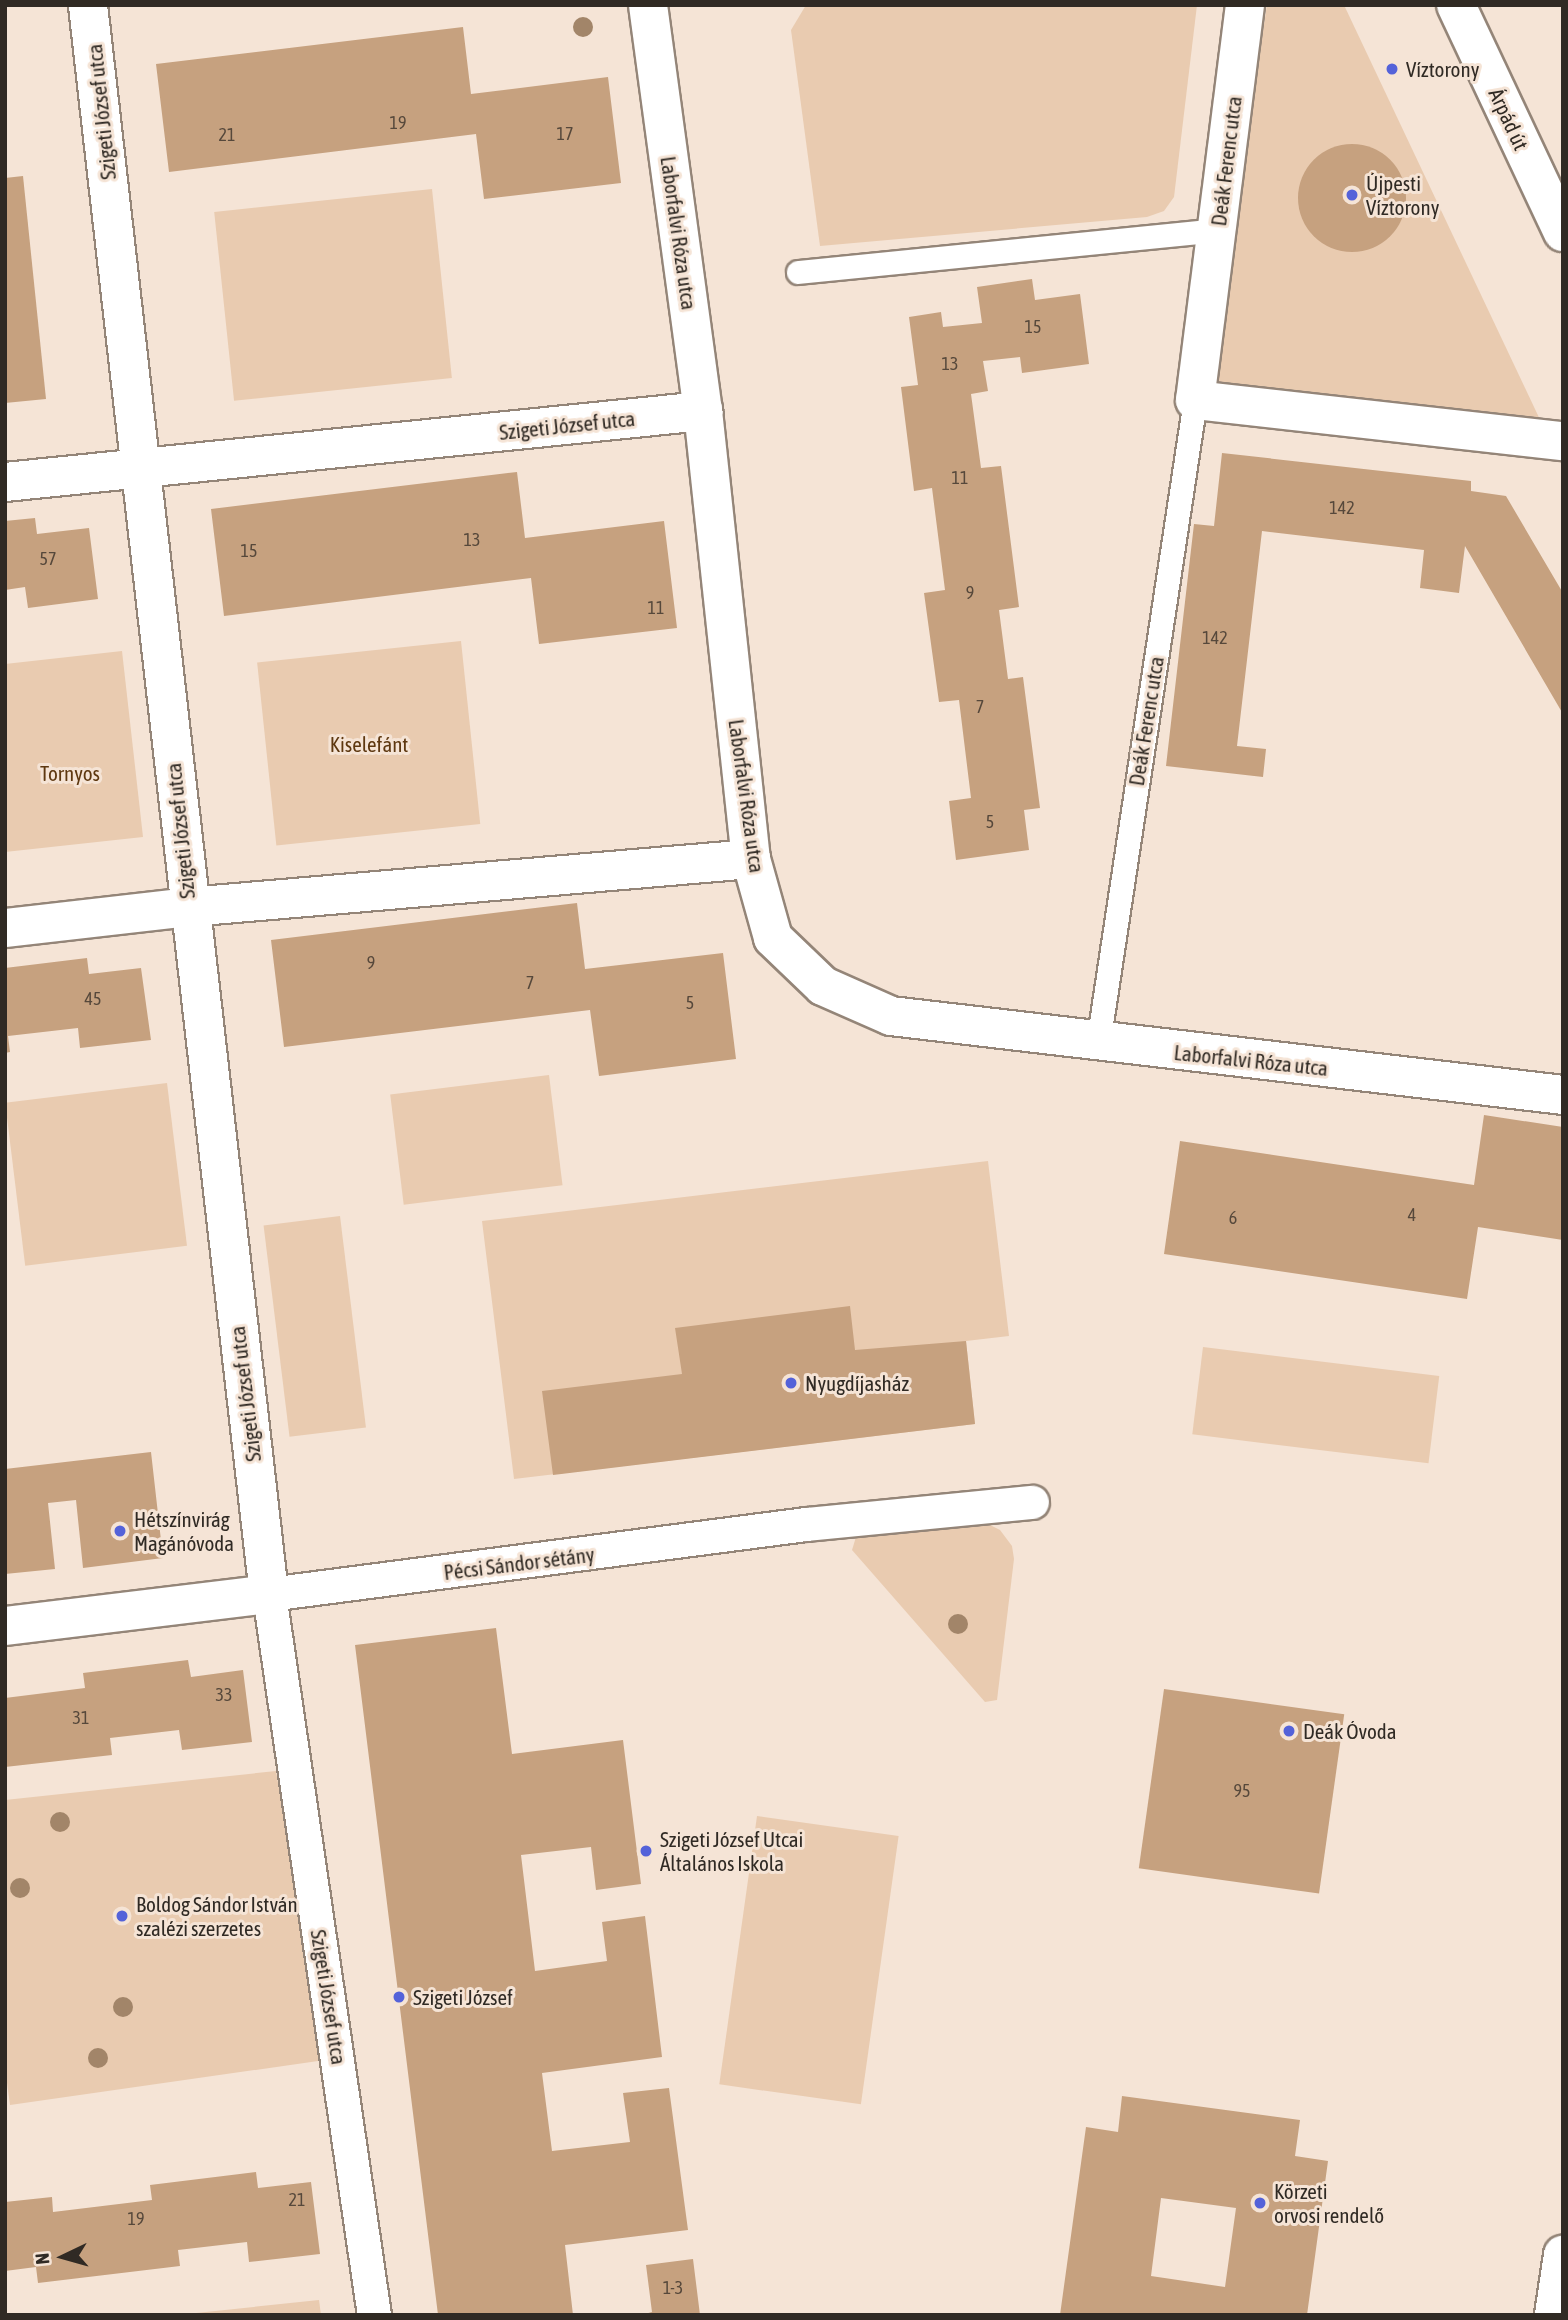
<!DOCTYPE html>
<html>
<head>
<meta charset="utf-8">
<style>
  body { margin:0 }
  #map { position:relative; width:1568px; height:2320px; overflow:hidden; background:#f5e4d6; font-family:"Asap Condensed",sans-serif }
  div>[style] { position:absolute }
  .green>* { inset:0; background:#e9cbb0; transform-origin:0 0 }
  .building>* { inset:0; background:#c6a17f; transform-origin:0 0 }
  .round { border-radius:50% }
  .roads { filter:drop-shadow(2px 0 #948578) drop-shadow(-2px 0 #948578) drop-shadow(0 2px #948578) drop-shadow(0 -2px #948578) }
  .service>* { height:23px; margin:-11.5px; padding:0 11.5px; transform-origin:11.5px; border-radius:11.5px; background:#fff }
  .pedestrian>* { height:33px; margin:-16.5px; padding:0 16.5px; transform-origin:16.5px; border-radius:16.5px; background:#fff }
  .minor>* { height:38px; margin:-19px; padding:0 19px; transform-origin:19px; border-radius:19px; background:#fff }
  .secondary>* { height:38px; margin:-19px; padding:0 19px; transform-origin:19px; border-radius:19px; background:#fff }
  .trees>* { width:20px; height:20px; margin:-10px; border-radius:50%; background:#a28569 }
  .dots>* { width:19px; height:19px; translate:-50% -50%; box-sizing:border-box; border:4px solid #f5e4d6; border-radius:50% }
  span { translate:-50% -50%; white-space:nowrap; text-align:center; line-height:1.15; -webkit-text-stroke:6px #f5e4d6; paint-order:stroke }
  .number-label { font-size:18px; color:#56483b }
  .number-label span { -webkit-text-stroke-width:0 }
  .poi-label { font-size:21px; color:#302a24 }
  .left { translate:0 -50%; text-align:left }
  .street-label { font-size:21px; color:#302a24 }
  .park-label { font-size:21px; color:#5e3810 }
  .frame { position:absolute; inset:0; border:7px solid #302a24; pointer-events:none }
  .north { position:absolute; left:28px; top:2222px; width:70px; height:70px; -webkit-text-stroke:5px #f5e4d6; paint-order:stroke; rotate:265deg; font-size:19px; font-weight:700; line-height:28px; text-align:center; color:#302a24 }
  .north::after { content:''; display:block; margin:auto; width:24px; height:32px; background:#302a24; clip-path:polygon(50% 0,100% 100%,50% 72%,0 100%) }
</style>
</head>
<body>
<div id="map">
  <div class="green">
    <i style="clip-path:polygon(806px 5px,1197px 5px,1174px 197px,1164px 211px,1147px 217px,820px 246px,791px 30px)"></i>
    <i style="clip-path:polygon(1267px 5px,1344px 5px,1543px 426px,1207px 385px)"></i>
    <i style="left:432px;top:189px;width:190px;height:219px;rotate:84deg"></i>
    <i style="left:461px;top:641px;width:184px;height:205px;rotate:84deg"></i>
    <i style="clip-path:polygon(122px 651px,143px 837px,5px 852px,5px 664px)"></i>
    <i style="left:549px;top:1075px;width:111px;height:160px;rotate:83deg"></i>
    <i style="left:167px;top:1083px;width:164px;height:163px;rotate:83deg"></i>
    <i style="clip-path:polygon(988px 1161px,1009px 1336px,966px 1341px,975px 1424px,514px 1479px,482px 1221px)"></i>
    <i style="left:340px;top:1216px;width:213px;height:77px;rotate:83deg"></i>
    <i style="left:1203px;top:1347px;width:238px;height:88px;rotate:7deg"></i>
    <i style="clip-path:polygon(984px 1522px,1000px 1530px,1012px 1546px,1014px 1559px,997px 1700px,985px 1702px,852px 1550px,856px 1537px)"></i>
    <i style="clip-path:polygon(276px 1771px,325px 2060px,10px 2105px,5px 2068px,5px 1800px)"></i>
    <i style="left:757px;top:1816px;width:143px;height:271px;rotate:8deg"></i>
    <i style="clip-path:polygon(319px 2300px,321px 2315px,177px 2315px)"></i>
  </div>
  <div class="building">
    <i style="clip-path:polygon(463px 27px,471px 94px,608px 77px,621px 183px,484px 199px,476px 134px,169px 172px,156px 64px)"></i>
    <i class="round" style="left:1298px;top:144px;width:108px;height:108px"></i>
    <i style="clip-path:polygon(23px 176px,46px 399px,5px 403px,5px 178px)"></i>
    <i style="clip-path:polygon(1032px 279px,1035px 300px,1080px 294px,1089px 364px,1022px 373px,1020px 357px,983px 361px,988px 391px,971px 394px,981px 468px,1001px 466px,1019px 607px,999px 610px,1008px 679px,1023px 677px,1040px 808px,1024px 810px,1029px 850px,956px 860px,949px 801px,971px 798px,959px 700px,939px 702px,924px 593px,945px 590px,932px 488px,914px 491px,901px 387px,918px 385px,909px 317px,941px 312px,943px 327px,982px 323px,977px 287px)"></i>
    <i style="clip-path:polygon(1222px 453px,1471px 481px,1471px 491px,1506px 496px,1563px 593px,1563px 714px,1465px 546px,1459px 593px,1420px 588px,1424px 550px,1262px 531px,1237px 746px,1266px 749px,1263px 777px,1166px 766px,1194px 524px,1214px 526px)"></i>
    <i style="clip-path:polygon(517px 472px,525px 538px,664px 521px,677px 628px,539px 644px,531px 578px,224px 616px,211px 509px)"></i>
    <i style="clip-path:polygon(35px 518px,37px 534px,89px 528px,98px 599px,28px 608px,25px 587px,5px 590px,5px 521px)"></i>
    <i style="clip-path:polygon(577px 903px,585px 969px,723px 953px,736px 1059px,599px 1076px,590px 1010px,284px 1047px,271px 940px)"></i>
    <i style="clip-path:polygon(87px 958px,89px 974px,141px 968px,151px 1040px,80px 1048px,78px 1028px,8px 1036px,10px 1052px,5px 1053px,5px 968px)"></i>
    <i style="clip-path:polygon(1484px 1115px,1563px 1127px,1563px 1240px,1478px 1227px,1467px 1299px,1164px 1254px,1180px 1141px,1474px 1185px)"></i>
    <i style="clip-path:polygon(850px 1306px,855px 1350px,966px 1341px,975px 1424px,553px 1475px,542px 1391px,682px 1374px,675px 1328px)"></i>
    <i style="clip-path:polygon(151px 1452px,163px 1558px,83px 1568px,76px 1500px,48px 1503px,55px 1569px,5px 1574px,5px 1469px)"></i>
    <i style="clip-path:polygon(496px 1628px,512px 1754px,623px 1740px,641px 1884px,596px 1890px,591px 1847px,521px 1855px,535px 1971px,607px 1961px,602px 1922px,645px 1916px,662px 2057px,542px 2073px,552px 2151px,630px 2142px,623px 2093px,669px 2088px,688px 2230px,565px 2245px,573px 2315px,438px 2315px,355px 1645px)"></i>
    <i style="clip-path:polygon(188px 1660px,191px 1677px,243px 1670px,252px 1742px,182px 1750px,179px 1730px,110px 1738px,112px 1755px,5px 1767px,5px 1698px,85px 1688px,83px 1673px)"></i>
    <i style="left:1164px;top:1689px;width:182px;height:181px;rotate:8deg"></i>
    <i style="clip-path:polygon(evenodd,1122px 2096px,1300px 2120px,1295px 2156px,1328px 2161px,1307px 2315px,1060px 2315px,1086px 2127px,1118px 2132px,1122px 2096px,1161px 2198px,1236px 2208px,1225px 2287px,1151px 2276px,1161px 2198px)"></i>
    <i style="clip-path:polygon(256px 2172px,258px 2188px,311px 2182px,320px 2254px,249px 2262px,247px 2242px,178px 2250px,180px 2266px,38px 2283px,36px 2267px,5px 2271px,5px 2202px,52px 2197px,53px 2212px,152px 2200px,150px 2185px)"></i>
    <i style="clip-path:polygon(693px 2259px,700px 2315px,641px 2315px,652px 2312px,646px 2265px)"></i>
  </div>
  <div class="roads">
    <div class="service">
      <i style="left:798px;top:272px;width:421px;rotate:-5.7deg"></i>
      <i style="left:1098px;top:1043px;width:650px;rotate:-81.42deg"></i>
    </div>
    <div class="pedestrian">
      <i style="left:374px;top:2315px;width:729px;rotate:-98.29deg"></i>
      <i style="left:269px;top:1594px;width:542px;rotate:-7.43deg"></i>
      <i style="left:806px;top:1524px;width:227px;rotate:-5.6deg"></i>
    </div>
    <div class="minor">
      <i style="left:648px;top:5px;width:410px;rotate:82.3deg"></i>
      <i style="left:703px;top:411px;width:451px;rotate:83.9deg"></i>
      <i style="left:751px;top:859px;width:82px;rotate:74.4deg"></i>
      <i style="left:773px;top:938px;width:69px;rotate:43.8deg"></i>
      <i style="left:823px;top:986px;width:74px;rotate:23.8deg"></i>
      <i style="left:891px;top:1016px;width:677px;rotate:6.7deg"></i>
      <i style="left:1245px;top:5px;width:398px;rotate:97.2deg"></i>
      <i style="left:1195px;top:400px;width:370px;rotate:6.4deg"></i>
      <i style="left:5px;top:482px;width:702px;rotate:-5.81deg"></i>
      <i style="left:5px;top:928px;width:185px;rotate:-6.5deg"></i>
      <i style="left:189px;top:907px;width:564px;rotate:-4.88deg"></i>
      <i style="left:5px;top:1626px;width:266px;rotate:-6.9deg"></i>
      <i style="left:269px;top:1594px;width:1599px;rotate:-96.5deg"></i>
      <i style="left:1554px;top:2315px;width:61px;rotate:-81.5deg"></i>
    </div>
    <div class="secondary">
      <i style="left:1456px;top:5px;width:251px;rotate:64.8deg"></i>
    </div>
  </div>
  <div class="trees">
    <i style="left:583px;top:27px"></i>
    <i style="left:958px;top:1624px"></i>
    <i style="left:60px;top:1822px"></i>
    <i style="left:20px;top:1888px"></i>
    <i style="left:123px;top:2007px"></i>
    <i style="left:98px;top:2058px"></i>
  </div>
  <div class="dots">
    <i style="left:1392px;top:69px;background:#5462d9"></i>
    <i style="left:1352px;top:195px;background:#5462d9"></i>
    <i style="left:791px;top:1383px;background:#5462d9"></i>
    <i style="left:120px;top:1531px;background:#5462d9"></i>
    <i style="left:1289px;top:1731px;background:#5462d9"></i>
    <i style="left:646px;top:1851px;background:#5462d9"></i>
    <i style="left:122px;top:1916px;background:#5462d9"></i>
    <i style="left:399px;top:1997px;background:#5462d9"></i>
    <i style="left:1260px;top:2203px;background:#5462d9"></i>
  </div>
  <div class="number-label">
    <span style="left:398px;top:123px">19</span>
    <span style="left:565px;top:134px">17</span>
    <span style="left:227px;top:135px">21</span>
    <span style="left:1033px;top:327px">15</span>
    <span style="left:950px;top:364px">13</span>
    <span style="left:960px;top:478px">11</span>
    <span style="left:1342px;top:508px">142</span>
    <span style="left:472px;top:540px">13</span>
    <span style="left:249px;top:551px">15</span>
    <span style="left:48px;top:559px">57</span>
    <span style="left:970px;top:593px">9</span>
    <span style="left:656px;top:608px">11</span>
    <span style="left:1215px;top:638px">142</span>
    <span style="left:980px;top:707px">7</span>
    <span style="left:990px;top:822px">5</span>
    <span style="left:371px;top:963px">9</span>
    <span style="left:530px;top:983px">7</span>
    <span style="left:93px;top:999px">45</span>
    <span style="left:690px;top:1003px">5</span>
    <span style="left:1412px;top:1215px">4</span>
    <span style="left:1233px;top:1218px">6</span>
    <span style="left:224px;top:1695px">33</span>
    <span style="left:81px;top:1718px">31</span>
    <span style="left:1242px;top:1791px">95</span>
    <span style="left:297px;top:2200px">21</span>
    <span style="left:136px;top:2219px">19</span>
    <span style="left:673px;top:2288px">1-3</span>
  </div>
  <div class="poi-label">
    <span class="left" style="left:1406px;top:69px">Víztorony</span>
    <span class="left" style="left:1366px;top:195px">Újpesti<br>Víztorony</span>
    <span class="left" style="left:805px;top:1383px">Nyugdíjasház</span>
    <span class="left" style="left:134px;top:1531px">Hétszínvirág<br>Magánóvoda</span>
    <span class="left" style="left:1303px;top:1731px">Deák Óvoda</span>
    <span class="left" style="left:660px;top:1851px">Szigeti József Utcai<br>Általános Iskola</span>
    <span class="left" style="left:136px;top:1916px">Boldog Sándor István<br>szalézi szerzetes</span>
    <span class="left" style="left:413px;top:1997px">Szigeti József</span>
    <span class="left" style="left:1274px;top:2203px">Körzeti<br>orvosi rendelő</span>
  </div>
  <div class="street-label">
    <span style="left:101px;top:112px;rotate:-96deg">Szigeti József utca</span>
    <span style="left:1509px;top:119px;rotate:65deg">Árpád út</span>
    <span style="left:1226px;top:161px;rotate:-83deg">Deák Ferenc utca</span>
    <span style="left:679px;top:233px;rotate:82deg">Laborfalvi Róza utca</span>
    <span style="left:567px;top:425px;rotate:-6deg">Szigeti József utca</span>
    <span style="left:1146px;top:721px;rotate:-81deg">Deák Ferenc utca</span>
    <span style="left:747px;top:796px;rotate:82deg">Laborfalvi Róza utca</span>
    <span style="left:180px;top:831px;rotate:-96deg">Szigeti József utca</span>
    <span style="left:1251px;top:1060px;rotate:6deg">Laborfalvi Róza utca</span>
    <span style="left:245px;top:1394px;rotate:-97deg">Szigeti József utca</span>
    <span style="left:519px;top:1563px;rotate:-7deg">Pécsi Sándor sétány</span>
    <span style="left:329px;top:1997px;rotate:81deg">Szigeti József utca</span>
  </div>
  <div class="park-label">
    <span style="left:369px;top:744px">Kiselefánt</span>
    <span style="left:70px;top:773px">Tornyos</span>
  </div>
  <div class="frame"></div>
  <div class="north">N</div>
</div>
</body>
</html>
